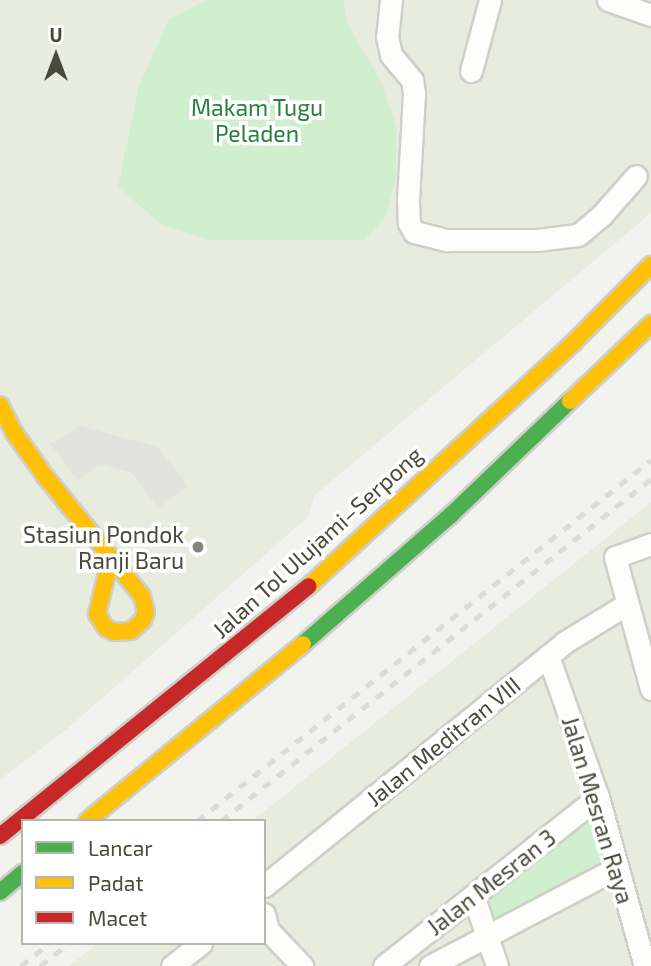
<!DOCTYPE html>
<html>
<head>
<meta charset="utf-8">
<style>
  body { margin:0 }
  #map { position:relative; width:651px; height:966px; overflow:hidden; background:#f2f3ee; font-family:"Exo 2",sans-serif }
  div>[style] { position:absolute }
  .residential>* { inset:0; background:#e8ecdf }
  .green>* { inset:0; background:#cfefcf }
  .parking>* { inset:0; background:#e2e3dc }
  .roads { filter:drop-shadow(2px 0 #cdcfc8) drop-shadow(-2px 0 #cdcfc8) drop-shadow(0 2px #cdcfc8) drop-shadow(0 -2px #cdcfc8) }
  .street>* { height:21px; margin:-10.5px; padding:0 10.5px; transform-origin:10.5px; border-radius:10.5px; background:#fdfdfc }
  .fast>* { height:16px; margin:-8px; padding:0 8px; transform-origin:8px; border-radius:8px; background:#4caf50 }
  .slow>* { height:16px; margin:-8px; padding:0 8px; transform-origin:8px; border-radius:8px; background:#ffc107 }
  .jam>* { height:16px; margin:-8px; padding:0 8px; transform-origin:8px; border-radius:8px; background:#c62828 }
  .rail>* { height:5px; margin-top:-2.5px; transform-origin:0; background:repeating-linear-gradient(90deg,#dbdbda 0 9px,transparent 0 18px) }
  .dots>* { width:19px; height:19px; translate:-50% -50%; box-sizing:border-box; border:4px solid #fff; border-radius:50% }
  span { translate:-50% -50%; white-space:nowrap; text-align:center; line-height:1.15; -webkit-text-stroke:7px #fff; paint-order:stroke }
  .park-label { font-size:23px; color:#26823b }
  .poi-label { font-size:23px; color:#474b38 }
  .right { translate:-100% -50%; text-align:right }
  .street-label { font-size:23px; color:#474b38 }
  .legend { position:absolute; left:21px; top:819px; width:245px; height:126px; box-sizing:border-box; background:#fff; border:2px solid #b5b7af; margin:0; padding:9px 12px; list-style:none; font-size:21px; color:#474b38 }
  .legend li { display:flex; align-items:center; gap:14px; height:35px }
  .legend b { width:35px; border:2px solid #b5b7af }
  .north { position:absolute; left:21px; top:21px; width:70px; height:70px; -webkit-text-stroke:5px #fff; paint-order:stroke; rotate:0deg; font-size:19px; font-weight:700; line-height:28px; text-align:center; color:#474b38 }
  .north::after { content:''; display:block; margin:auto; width:24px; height:32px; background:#474b38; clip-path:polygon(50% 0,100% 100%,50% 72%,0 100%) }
</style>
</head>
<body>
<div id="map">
  <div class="residential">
    <i style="clip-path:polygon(0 0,651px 0,651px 213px,315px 495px,308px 517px,67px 729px,0 780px)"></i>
    <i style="clip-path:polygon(651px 502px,651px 966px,69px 966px,98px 943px,264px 943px,264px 821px,252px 821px)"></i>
  </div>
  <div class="green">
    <i style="clip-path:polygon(206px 0,343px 0,347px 22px,381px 82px,396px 126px,396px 179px,385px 218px,364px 240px,208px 240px,161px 224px,118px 187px,139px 86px,169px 19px)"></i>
    <i style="clip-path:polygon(597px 804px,612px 866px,490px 927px,481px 899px)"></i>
  </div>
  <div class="parking">
    <i style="clip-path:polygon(80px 426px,158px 447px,188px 486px,158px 508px,132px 473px,99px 464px,78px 480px,50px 444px)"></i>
  </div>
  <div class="roads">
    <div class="street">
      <i style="left:391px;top:0;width:37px;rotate:96deg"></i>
      <i style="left:387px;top:37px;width:18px;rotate:77deg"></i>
      <i style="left:391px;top:55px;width:33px;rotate:50deg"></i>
      <i style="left:412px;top:80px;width:13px;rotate:81deg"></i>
      <i style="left:414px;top:93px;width:107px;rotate:93.2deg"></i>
      <i style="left:408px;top:200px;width:23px;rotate:88deg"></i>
      <i style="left:409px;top:223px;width:10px;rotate:61deg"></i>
      <i style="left:414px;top:232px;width:34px;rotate:14deg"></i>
      <i style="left:447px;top:240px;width:90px"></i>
      <i style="left:537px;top:240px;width:41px;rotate:-7deg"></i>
      <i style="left:578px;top:235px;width:30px;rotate:-40deg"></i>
      <i style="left:601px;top:216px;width:53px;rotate:-48.8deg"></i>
      <i style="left:608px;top:0;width:46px;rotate:19.2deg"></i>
      <i style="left:471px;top:71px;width:73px;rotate:-75deg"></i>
      <i style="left:651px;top:544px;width:38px;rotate:160deg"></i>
      <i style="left:615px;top:557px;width:137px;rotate:74.7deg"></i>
      <i style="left:548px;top:656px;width:150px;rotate:70.5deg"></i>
      <i style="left:598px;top:797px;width:175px;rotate:74.5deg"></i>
      <i style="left:264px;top:886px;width:387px;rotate:-39deg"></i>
      <i style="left:565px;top:642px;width:73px;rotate:-31.5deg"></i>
      <i style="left:474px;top:898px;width:72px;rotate:71.3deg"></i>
      <i style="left:264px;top:914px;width:16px;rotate:76deg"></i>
      <i style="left:268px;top:930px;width:50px;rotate:46.6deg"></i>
      <i style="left:172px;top:966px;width:37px;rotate:-38deg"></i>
      <i style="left:384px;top:966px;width:273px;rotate:-38.3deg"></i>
      <i style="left:430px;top:966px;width:211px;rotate:-27.7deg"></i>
    </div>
    <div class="fast">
      <i style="left:303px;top:644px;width:196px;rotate:-41.1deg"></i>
      <i style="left:451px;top:515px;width:165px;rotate:-43.8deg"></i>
      <i style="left:0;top:892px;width:30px;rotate:-40deg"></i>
    </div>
    <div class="slow">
      <i style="left:570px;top:401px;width:112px;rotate:-43.5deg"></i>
      <i style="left:0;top:405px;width:33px;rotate:63deg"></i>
      <i style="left:15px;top:434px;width:52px;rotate:54.5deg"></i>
      <i style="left:45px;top:476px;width:154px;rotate:51.1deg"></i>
      <i style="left:142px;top:596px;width:16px;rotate:76deg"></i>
      <i style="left:146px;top:612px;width:9px;rotate:111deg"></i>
      <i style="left:143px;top:620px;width:16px;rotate:137deg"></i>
      <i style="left:131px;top:631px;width:17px;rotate:177deg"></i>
      <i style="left:114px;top:632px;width:9px;rotate:-153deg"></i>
      <i style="left:106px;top:628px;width:17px;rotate:-123deg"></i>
      <i style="left:97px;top:614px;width:59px;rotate:-76.2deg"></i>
      <i style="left:309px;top:586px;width:360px;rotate:-42.6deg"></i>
      <i style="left:574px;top:342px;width:109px;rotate:-45deg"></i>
      <i style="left:87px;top:821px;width:279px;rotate:-39.3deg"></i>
    </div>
    <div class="jam">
      <i style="left:0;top:836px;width:397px;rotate:-39deg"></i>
    </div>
  </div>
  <div class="rail">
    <i style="left:197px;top:821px;width:580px;rotate:-38.49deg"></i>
    <i style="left:221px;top:821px;width:549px;rotate:-38.5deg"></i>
    <i style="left:21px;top:966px;width:36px;rotate:-39deg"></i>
    <i style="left:40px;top:966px;width:37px;rotate:-38deg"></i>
  </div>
  <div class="dots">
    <i style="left:198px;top:547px;background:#838678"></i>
  </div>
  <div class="park-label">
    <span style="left:257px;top:120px">Makam Tugu<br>Peladen</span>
  </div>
  <div class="poi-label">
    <span class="right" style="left:184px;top:547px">Stasiun Pondok<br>Ranji Baru</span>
  </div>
  <div class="street-label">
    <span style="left:317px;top:542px;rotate:-42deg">Jalan Tol Ulujami–Serpong</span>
    <span style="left:443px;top:741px;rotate:-39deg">Jalan Meditran VIII</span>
    <span style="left:598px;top:810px;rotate:73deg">Jalan Mesran Raya</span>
    <span style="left:491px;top:882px;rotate:-38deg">Jalan Mesran 3</span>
  </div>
  <ul class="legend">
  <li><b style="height:9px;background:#4caf50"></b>Lancar</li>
  <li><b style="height:9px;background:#ffc107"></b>Padat</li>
  <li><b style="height:9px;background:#c62828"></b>Macet</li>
  </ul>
  <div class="north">U</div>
</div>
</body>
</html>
